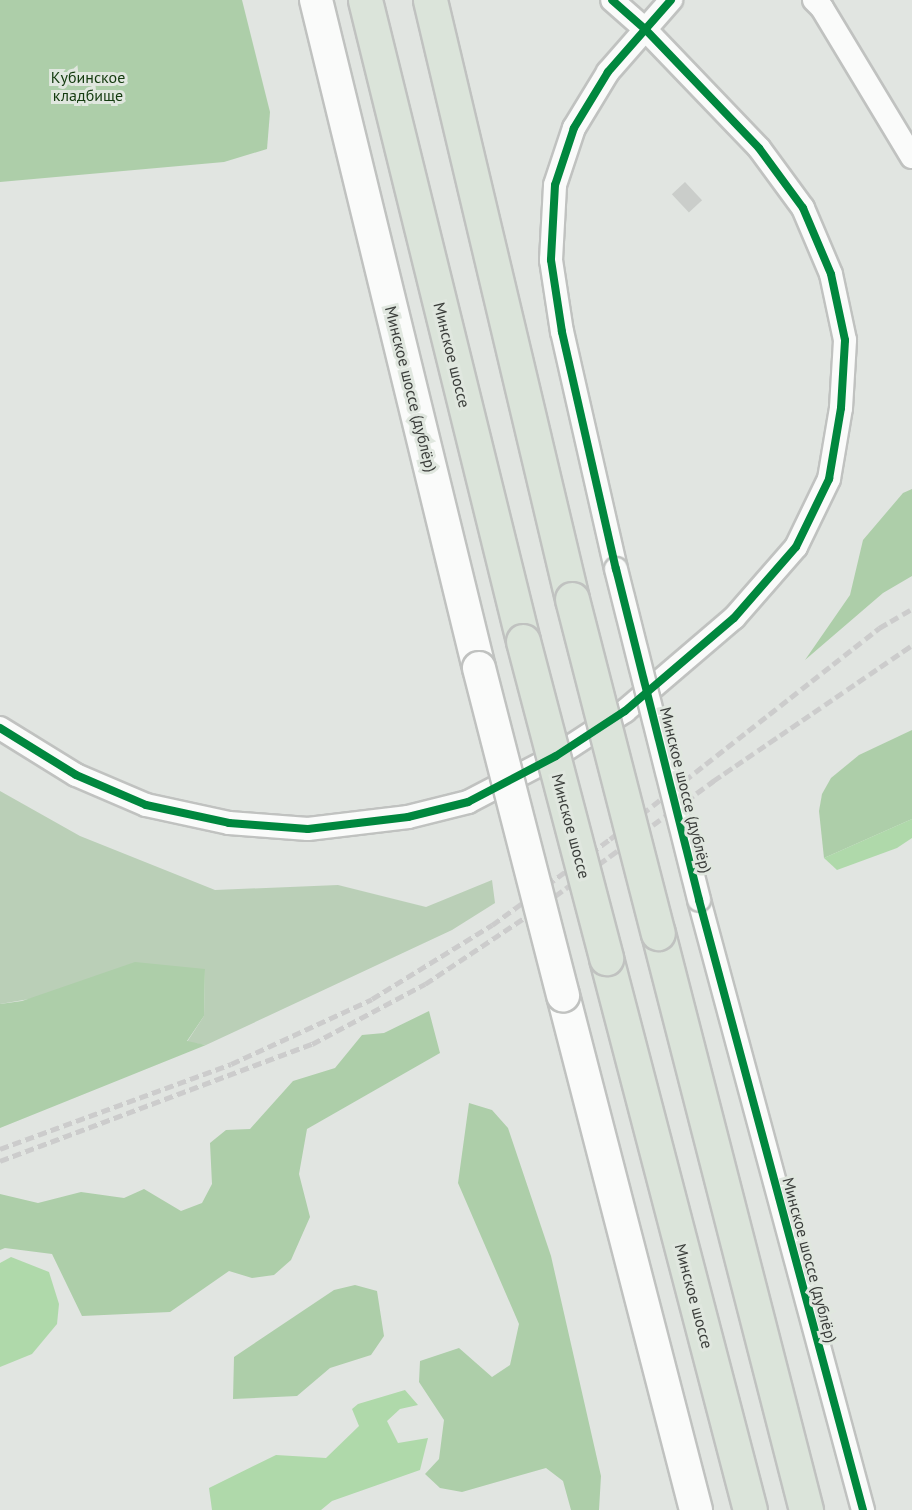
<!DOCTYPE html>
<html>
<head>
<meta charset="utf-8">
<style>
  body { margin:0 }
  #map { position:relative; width:912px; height:1510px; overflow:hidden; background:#e1e5e1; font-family:"PT Sans",sans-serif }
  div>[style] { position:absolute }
  .green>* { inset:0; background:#bacfb7 }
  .forest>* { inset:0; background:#adcea9 }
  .water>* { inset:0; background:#afd9aa }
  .building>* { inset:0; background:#cacdca; transform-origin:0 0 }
  .roads { filter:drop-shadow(2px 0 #c0c2c0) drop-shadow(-2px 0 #c0c2c0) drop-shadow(0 2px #c0c2c0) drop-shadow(0 -2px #c0c2c0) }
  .minor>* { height:22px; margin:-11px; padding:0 11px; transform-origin:11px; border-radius:11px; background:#fafbfa }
  .secondary>* { height:32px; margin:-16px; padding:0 16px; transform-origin:16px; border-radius:16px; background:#fafbfa }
  .trunk>* { height:33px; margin:-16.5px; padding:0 16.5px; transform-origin:16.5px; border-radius:16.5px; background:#dbe4da }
  .rail>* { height:4.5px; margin-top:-2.25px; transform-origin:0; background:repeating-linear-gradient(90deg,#ccc 0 9px,transparent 0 13.5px) }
  .bridges { filter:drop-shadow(2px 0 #c0c2c0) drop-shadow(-2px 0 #c0c2c0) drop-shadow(0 2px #c0c2c0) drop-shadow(0 -2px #c0c2c0) }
  .minor-bridge>* { height:22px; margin:-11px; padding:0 11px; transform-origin:11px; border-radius:11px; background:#fafbfa }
  .secondary-bridge>* { height:32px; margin:-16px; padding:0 16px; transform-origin:16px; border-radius:16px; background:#fafbfa }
  .trunk-bridge>* { height:33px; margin:-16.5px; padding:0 16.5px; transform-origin:16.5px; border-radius:16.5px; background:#dbe4da }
  .cycleway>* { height:8px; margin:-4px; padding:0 4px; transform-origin:4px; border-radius:4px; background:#00873e }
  span { translate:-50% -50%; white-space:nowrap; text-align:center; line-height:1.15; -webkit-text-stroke:6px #e0e7df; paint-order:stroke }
  .park-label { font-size:16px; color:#133a0e }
  .street-label { font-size:16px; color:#3a3d3a }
</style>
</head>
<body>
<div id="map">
  <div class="green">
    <i style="clip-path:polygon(0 791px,80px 836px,215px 890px,338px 885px,426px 907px,492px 880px,495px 903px,452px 930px,206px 1045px,187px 1042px,204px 1016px,205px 969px,0 1004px)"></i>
  </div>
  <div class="forest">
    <i style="clip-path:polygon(0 0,242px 0,270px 112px,267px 149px,224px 162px,0 182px)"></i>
    <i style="clip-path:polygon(912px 489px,912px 576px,883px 593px,805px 660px,850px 595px,863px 540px,903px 493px)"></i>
    <i style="clip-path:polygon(912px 730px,912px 819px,824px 858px,819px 811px,822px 794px,831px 778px,859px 755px)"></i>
    <i style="clip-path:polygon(135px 962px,205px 969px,204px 1016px,187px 1041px,206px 1045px,0 1128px,0 1004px,22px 1001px)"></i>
    <i style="clip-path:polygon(429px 1011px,440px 1053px,307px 1129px,299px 1174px,310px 1217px,291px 1260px,274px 1275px,252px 1278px,229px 1271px,170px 1312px,82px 1316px,52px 1254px,5px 1248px,0 1250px,0 1194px,38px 1203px,81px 1192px,124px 1198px,144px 1189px,181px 1211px,202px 1203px,212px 1184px,210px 1143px,226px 1130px,250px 1129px,293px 1081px,335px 1068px,362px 1035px,384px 1033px)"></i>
    <i style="clip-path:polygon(469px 1103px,492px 1110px,508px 1128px,551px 1256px,601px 1476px,599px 1510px,571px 1510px,563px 1481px,546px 1468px,462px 1492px,440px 1488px,425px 1474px,439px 1459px,444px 1420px,419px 1382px,420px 1361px,459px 1348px,492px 1377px,510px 1365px,519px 1324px,458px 1183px)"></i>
    <i style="clip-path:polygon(355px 1285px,377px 1291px,384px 1336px,371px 1355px,330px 1368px,297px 1396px,233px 1399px,234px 1357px,334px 1290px)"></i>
  </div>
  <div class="water">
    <i style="clip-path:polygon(912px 819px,912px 838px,897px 848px,837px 870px,824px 858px)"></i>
    <i style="clip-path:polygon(11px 1257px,49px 1272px,59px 1304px,57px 1324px,32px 1354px,0 1367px,0 1263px)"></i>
    <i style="clip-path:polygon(405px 1390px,418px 1405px,400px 1409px,387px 1421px,398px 1443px,428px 1438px,420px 1470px,332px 1501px,321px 1510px,212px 1510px,209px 1488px,276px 1455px,326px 1458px,359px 1426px,352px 1409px,358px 1404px)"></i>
  </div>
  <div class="building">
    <i style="left:685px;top:182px;width:25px;height:18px;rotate:47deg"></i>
  </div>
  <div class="roads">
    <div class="minor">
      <i style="left:814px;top:0;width:11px;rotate:45deg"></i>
      <i style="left:822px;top:8px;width:174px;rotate:58.9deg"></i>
      <i style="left:616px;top:569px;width:243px;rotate:-102.8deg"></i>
      <i style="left:562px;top:332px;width:73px;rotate:-98.7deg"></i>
      <i style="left:551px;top:260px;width:75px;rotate:-86.9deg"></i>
      <i style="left:555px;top:185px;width:60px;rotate:-71.6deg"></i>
      <i style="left:574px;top:128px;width:66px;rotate:-58.7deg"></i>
      <i style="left:608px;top:72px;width:96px;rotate:-48.8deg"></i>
      <i style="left:0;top:728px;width:89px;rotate:31.7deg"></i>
      <i style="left:76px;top:775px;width:76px;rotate:23.2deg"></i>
      <i style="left:146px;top:805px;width:85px;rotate:12.2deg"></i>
      <i style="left:229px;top:823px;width:79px;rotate:4.3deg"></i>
      <i style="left:308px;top:829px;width:101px;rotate:-6.8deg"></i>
      <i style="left:408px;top:817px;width:62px;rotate:-14deg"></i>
      <i style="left:468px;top:802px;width:99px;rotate:-27.6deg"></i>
      <i style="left:556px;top:756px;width:82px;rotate:-33.1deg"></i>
      <i style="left:625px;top:711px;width:143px;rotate:-40.5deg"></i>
      <i style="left:734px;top:618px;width:94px;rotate:-48.9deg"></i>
      <i style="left:796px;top:547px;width:76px;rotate:-64.1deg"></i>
      <i style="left:829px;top:479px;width:72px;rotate:-80.4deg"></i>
      <i style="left:841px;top:408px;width:68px;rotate:-86.6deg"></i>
      <i style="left:845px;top:340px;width:67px;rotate:-102deg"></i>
      <i style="left:831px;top:274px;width:72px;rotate:-113deg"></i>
      <i style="left:803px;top:208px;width:74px;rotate:-126.3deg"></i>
      <i style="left:759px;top:148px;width:163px;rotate:-133.8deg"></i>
      <i style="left:646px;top:30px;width:45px;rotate:-138.6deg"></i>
      <i style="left:699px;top:900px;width:632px;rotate:74.95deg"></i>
    </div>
    <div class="secondary">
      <i style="left:316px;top:0;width:688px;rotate:76.29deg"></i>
      <i style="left:563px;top:995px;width:532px;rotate:75.52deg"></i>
    </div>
    <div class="trunk">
      <i style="left:365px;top:0;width:660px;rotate:76.15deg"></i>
      <i style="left:430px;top:0;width:616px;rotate:76.66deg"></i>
      <i style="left:658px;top:933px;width:596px;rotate:75.61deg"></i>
      <i style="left:606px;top:958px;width:570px;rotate:75.38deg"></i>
    </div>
  </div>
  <div class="rail">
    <i style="left:0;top:1149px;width:246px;rotate:-20.2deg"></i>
    <i style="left:231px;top:1064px;width:155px;rotate:-24.7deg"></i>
    <i style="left:372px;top:999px;width:141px;rotate:-31.7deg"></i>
    <i style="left:492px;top:925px;width:146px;rotate:-36.1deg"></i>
    <i style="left:610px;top:839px;width:342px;rotate:-38.1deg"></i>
    <i style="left:879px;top:628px;width:38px;rotate:-30deg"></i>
    <i style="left:0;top:1161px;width:333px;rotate:-20.6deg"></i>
    <i style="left:312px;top:1044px;width:128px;rotate:-28deg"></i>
    <i style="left:425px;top:984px;width:130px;rotate:-33.7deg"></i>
    <i style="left:533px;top:912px;width:223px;rotate:-36deg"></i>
    <i style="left:713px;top:781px;width:241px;rotate:-34.3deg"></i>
  </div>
  <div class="bridges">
    <div class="minor-bridge">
      <i style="left:616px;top:569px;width:341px;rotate:75.9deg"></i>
    </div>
    <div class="secondary-bridge">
      <i style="left:479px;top:668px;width:338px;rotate:75.6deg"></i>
    </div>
    <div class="trunk-bridge">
      <i style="left:572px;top:599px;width:345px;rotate:75.6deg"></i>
      <i style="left:523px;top:641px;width:328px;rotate:75.3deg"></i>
    </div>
  </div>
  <div class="cycleway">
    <i style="left:671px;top:0;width:96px;rotate:131.2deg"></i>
    <i style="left:608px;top:72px;width:66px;rotate:121.3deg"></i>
    <i style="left:574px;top:128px;width:60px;rotate:108.4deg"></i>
    <i style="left:555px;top:185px;width:75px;rotate:93.1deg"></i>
    <i style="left:551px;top:260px;width:73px;rotate:81.3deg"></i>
    <i style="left:562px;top:332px;width:243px;rotate:77.2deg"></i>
    <i style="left:616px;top:569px;width:341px;rotate:75.9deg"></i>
    <i style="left:699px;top:900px;width:632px;rotate:74.95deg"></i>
    <i style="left:0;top:728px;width:89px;rotate:31.7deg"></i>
    <i style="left:76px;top:775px;width:76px;rotate:23.2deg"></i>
    <i style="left:146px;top:805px;width:85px;rotate:12.2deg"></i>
    <i style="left:229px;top:823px;width:79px;rotate:4.3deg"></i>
    <i style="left:308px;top:829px;width:101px;rotate:-6.8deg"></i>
    <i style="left:408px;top:817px;width:62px;rotate:-14deg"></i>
    <i style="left:468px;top:802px;width:99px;rotate:-27.6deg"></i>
    <i style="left:556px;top:756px;width:82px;rotate:-33.1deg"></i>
    <i style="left:625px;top:711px;width:143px;rotate:-40.5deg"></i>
    <i style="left:734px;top:618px;width:94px;rotate:-48.9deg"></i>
    <i style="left:796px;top:547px;width:76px;rotate:-64.1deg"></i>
    <i style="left:829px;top:479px;width:72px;rotate:-80.4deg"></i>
    <i style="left:841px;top:408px;width:68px;rotate:-86.6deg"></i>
    <i style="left:845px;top:340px;width:67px;rotate:-102deg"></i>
    <i style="left:831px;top:274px;width:72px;rotate:-113deg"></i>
    <i style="left:803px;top:208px;width:74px;rotate:-126.3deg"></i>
    <i style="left:759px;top:148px;width:163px;rotate:-133.8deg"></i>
    <i style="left:646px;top:30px;width:45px;rotate:-138.6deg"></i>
  </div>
  <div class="park-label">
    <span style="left:88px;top:86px">Кубинское<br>кладбище</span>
  </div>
  <div class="street-label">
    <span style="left:452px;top:355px;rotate:76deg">Минское шоссе</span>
    <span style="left:411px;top:389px;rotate:76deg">Минское шоссе (дублёр)</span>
    <span style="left:686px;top:790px;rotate:76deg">Минское шоссе (дублёр)</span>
    <span style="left:571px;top:826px;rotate:75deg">Минское шоссе</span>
    <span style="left:810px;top:1260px;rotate:75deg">Минское шоссе (дублёр)</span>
    <span style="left:694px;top:1296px;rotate:75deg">Минское шоссе</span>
  </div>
</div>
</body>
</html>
